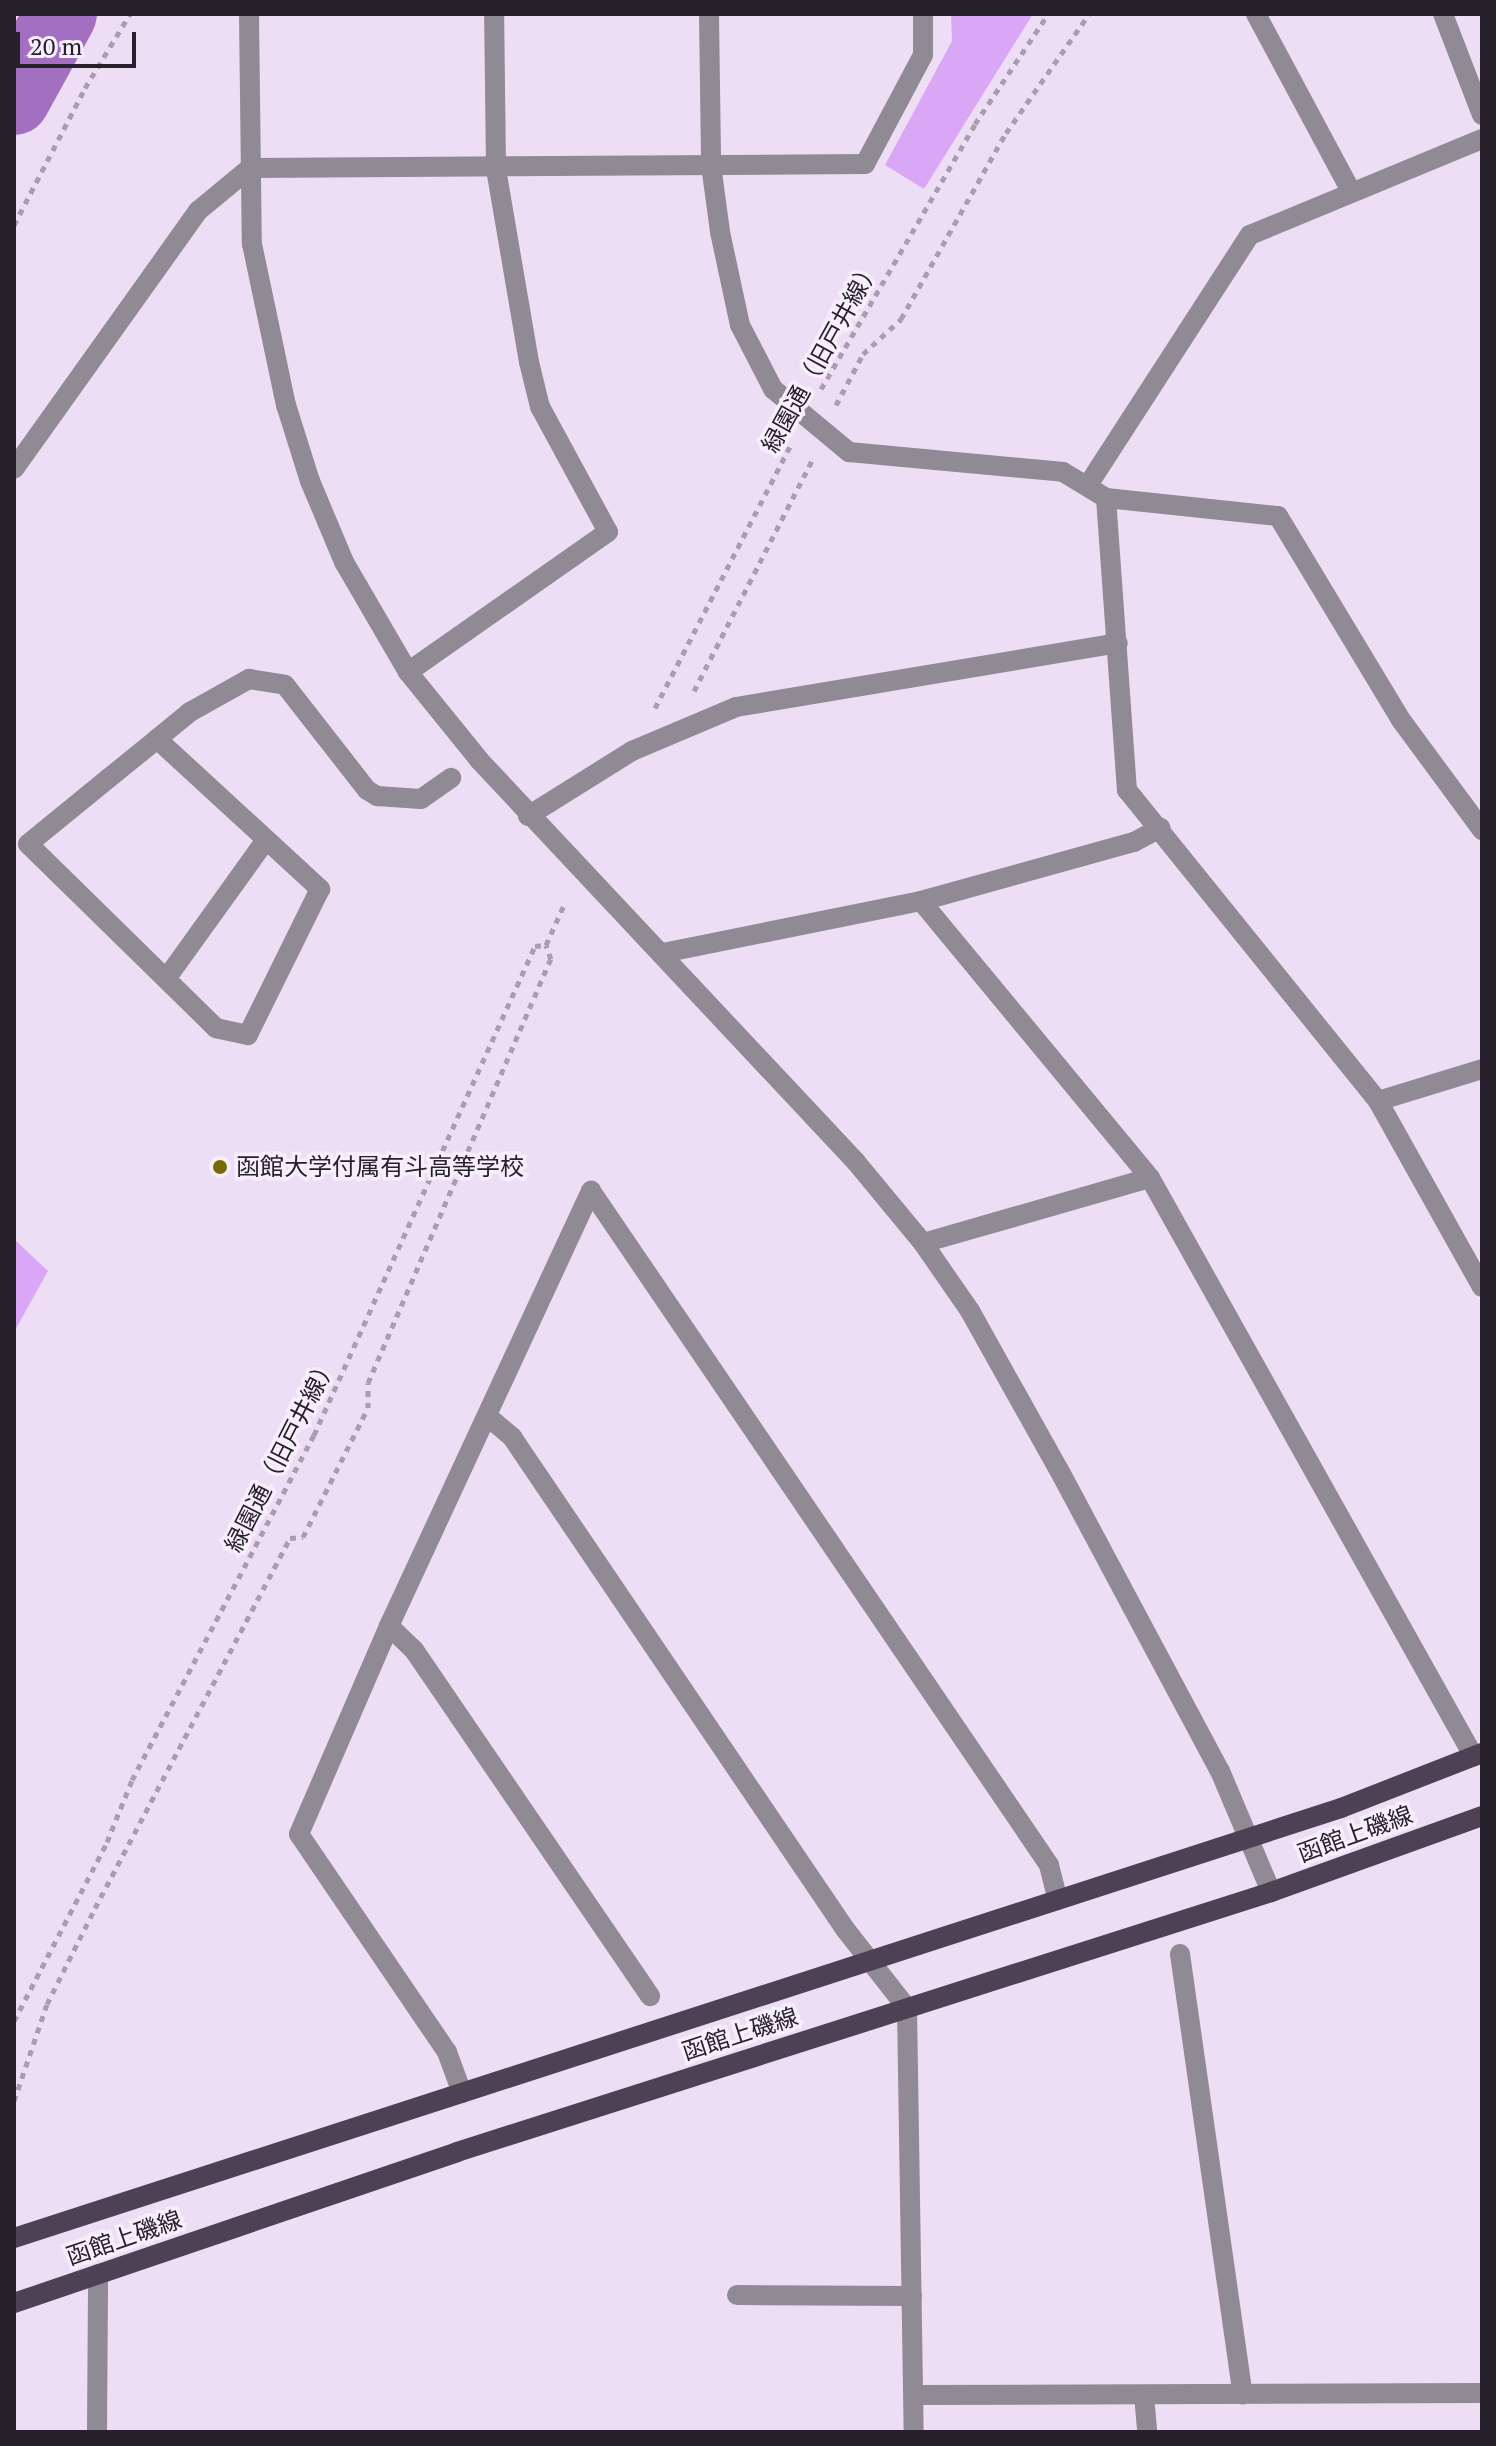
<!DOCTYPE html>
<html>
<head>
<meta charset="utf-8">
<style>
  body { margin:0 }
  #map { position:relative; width:1496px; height:2446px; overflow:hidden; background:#eddef6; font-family:"PT Serif","Noto Sans JP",serif }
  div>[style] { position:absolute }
  .green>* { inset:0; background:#daa7f7 }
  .river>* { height:72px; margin:-36px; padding:0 36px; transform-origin:36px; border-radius:36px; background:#a36fc0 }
  .path>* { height:5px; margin-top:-2.5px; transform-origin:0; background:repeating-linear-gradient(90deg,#a99db0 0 6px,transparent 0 12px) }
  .service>* { height:20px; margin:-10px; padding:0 10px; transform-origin:10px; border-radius:10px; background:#908a94 }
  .minor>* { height:20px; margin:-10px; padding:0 10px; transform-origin:10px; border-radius:10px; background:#908a94 }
  .tertiary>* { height:20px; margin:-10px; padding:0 10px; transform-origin:10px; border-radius:10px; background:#908a94 }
  .primary>* { height:20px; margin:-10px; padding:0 10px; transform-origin:10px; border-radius:10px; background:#4d4253 }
  .dots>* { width:22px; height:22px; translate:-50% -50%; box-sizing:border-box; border:4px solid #f7eefc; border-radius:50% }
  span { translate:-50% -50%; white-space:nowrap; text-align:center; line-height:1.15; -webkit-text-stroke:7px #f7eefc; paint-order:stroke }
  .street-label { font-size:24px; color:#26212a }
  .poi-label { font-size:24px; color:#26212a }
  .left { translate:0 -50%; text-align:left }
  .frame { position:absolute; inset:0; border:16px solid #26212a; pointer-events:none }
  .scale { position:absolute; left:16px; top:32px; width:120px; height:36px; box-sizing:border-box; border:4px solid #26212a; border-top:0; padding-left:10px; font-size:24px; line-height:28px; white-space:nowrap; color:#26212a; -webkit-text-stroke:6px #f7eefc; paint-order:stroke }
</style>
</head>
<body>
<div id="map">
  <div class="green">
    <i style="clip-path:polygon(951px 14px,1033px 14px,924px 189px,885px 165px,952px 41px)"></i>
    <i style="clip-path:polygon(14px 1239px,48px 1271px,14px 1332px)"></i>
  </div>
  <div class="river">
    <i style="left:14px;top:99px;width:97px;rotate:-61.1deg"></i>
  </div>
  <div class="path">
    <i style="left:14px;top:225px;width:154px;rotate:-62.6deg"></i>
    <i style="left:85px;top:88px;width:87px;rotate:-58.7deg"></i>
    <i style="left:821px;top:389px;width:306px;rotate:-59.8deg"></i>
    <i style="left:975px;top:124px;width:132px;rotate:-56.4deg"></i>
    <i style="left:836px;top:405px;width:58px;rotate:-62.1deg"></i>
    <i style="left:863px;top:354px;width:52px;rotate:-42.6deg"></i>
    <i style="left:901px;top:319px;width:214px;rotate:-60.6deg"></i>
    <i style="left:1006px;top:133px;width:145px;rotate:-55.1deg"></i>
    <i style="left:694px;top:691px;width:262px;rotate:-62.9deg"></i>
    <i style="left:655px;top:708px;width:298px;rotate:-62.7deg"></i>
    <i style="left:14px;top:2021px;width:202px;rotate:-62.5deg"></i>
    <i style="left:107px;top:1842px;width:67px;rotate:-68deg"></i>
    <i style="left:132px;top:1780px;width:390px;rotate:-62.2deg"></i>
    <i style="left:314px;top:1435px;width:537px;rotate:-65.68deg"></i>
    <i style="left:535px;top:946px;width:11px;rotate:-5deg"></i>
    <i style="left:546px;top:945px;width:46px;rotate:-65.7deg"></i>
    <i style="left:14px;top:2101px;width:102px;rotate:-71.2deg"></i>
    <i style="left:47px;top:2004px;width:107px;rotate:-63.4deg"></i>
    <i style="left:95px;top:1908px;width:418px;rotate:-62.2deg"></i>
    <i style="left:290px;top:1538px;width:13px;rotate:-4deg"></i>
    <i style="left:303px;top:1537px;width:144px;rotate:-63.3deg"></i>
    <i style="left:368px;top:1408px;width:25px;rotate:-90deg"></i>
    <i style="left:368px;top:1383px;width:462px;rotate:-66.7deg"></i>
    <i style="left:551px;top:959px;width:15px;rotate:-110deg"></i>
  </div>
  <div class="service">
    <i style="left:157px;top:739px;width:222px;rotate:42.6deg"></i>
    <i style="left:320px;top:889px;width:163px;rotate:116.3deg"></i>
    <i style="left:248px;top:1035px;width:33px;rotate:-168deg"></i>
    <i style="left:216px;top:1028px;width:263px;rotate:-135.6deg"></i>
    <i style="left:28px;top:844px;width:104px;rotate:-39.2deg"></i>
    <i style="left:109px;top:778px;width:62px;rotate:-39.1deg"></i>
    <i style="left:157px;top:739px;width:43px;rotate:-39.3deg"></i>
    <i style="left:190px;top:712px;width:68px;rotate:-29.2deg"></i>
    <i style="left:249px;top:679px;width:36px;rotate:9deg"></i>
    <i style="left:285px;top:685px;width:133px;rotate:52deg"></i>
    <i style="left:367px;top:790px;width:12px;rotate:31deg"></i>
    <i style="left:377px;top:796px;width:44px;rotate:3.9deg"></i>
    <i style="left:421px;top:799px;width:37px;rotate:-35deg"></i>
    <i style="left:166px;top:979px;width:171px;rotate:-54.3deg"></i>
  </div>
  <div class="minor">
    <i style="left:709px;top:14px;width:151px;rotate:89.2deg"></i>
    <i style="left:711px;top:165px;width:68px;rotate:82.3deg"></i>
    <i style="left:720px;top:232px;width:95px;rotate:77.9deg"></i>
    <i style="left:740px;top:325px;width:72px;rotate:62.7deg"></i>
    <i style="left:773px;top:389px;width:99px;rotate:39.7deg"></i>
    <i style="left:849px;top:452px;width:215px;rotate:5.3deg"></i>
    <i style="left:1063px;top:472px;width:50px;rotate:31.2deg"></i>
    <i style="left:1106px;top:498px;width:173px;rotate:6deg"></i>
    <i style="left:1278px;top:516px;width:238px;rotate:58.9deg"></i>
    <i style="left:1401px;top:720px;width:137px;rotate:53.6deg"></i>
    <i style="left:1256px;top:14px;width:201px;rotate:61.8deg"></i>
    <i style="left:1443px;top:14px;width:108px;rotate:68.9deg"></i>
    <i style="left:14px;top:469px;width:317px;rotate:-54.5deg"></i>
    <i style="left:198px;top:211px;width:67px;rotate:-39.6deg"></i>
    <i style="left:250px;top:168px;width:615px;rotate:-0.37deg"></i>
    <i style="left:865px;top:164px;width:123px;rotate:-62deg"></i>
    <i style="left:923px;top:55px;width:41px;rotate:-90deg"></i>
    <i style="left:1088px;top:485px;width:298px;rotate:-57.1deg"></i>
    <i style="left:1250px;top:235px;width:251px;rotate:-22.5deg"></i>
    <i style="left:1106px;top:498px;width:293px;rotate:85.9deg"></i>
    <i style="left:1127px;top:790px;width:400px;rotate:51.1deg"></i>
    <i style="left:1378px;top:1101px;width:213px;rotate:60.8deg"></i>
    <i style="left:408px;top:672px;width:244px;rotate:-35deg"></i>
    <i style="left:608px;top:532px;width:142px;rotate:-118.5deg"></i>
    <i style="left:540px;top:407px;width:46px;rotate:-103.7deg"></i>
    <i style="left:529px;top:362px;width:197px;rotate:-99.7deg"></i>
    <i style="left:496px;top:168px;width:154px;rotate:-90.7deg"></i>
    <i style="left:528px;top:816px;width:123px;rotate:-32deg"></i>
    <i style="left:632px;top:751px;width:113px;rotate:-22.9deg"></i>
    <i style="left:736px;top:707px;width:387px;rotate:-9.5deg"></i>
    <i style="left:921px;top:901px;width:359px;rotate:50.4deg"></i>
    <i style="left:1150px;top:1178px;width:663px;rotate:60.77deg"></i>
    <i style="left:663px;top:953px;width:263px;rotate:-11.4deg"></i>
    <i style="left:921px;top:901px;width:221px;rotate:-15.5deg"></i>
    <i style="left:1134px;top:842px;width:30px;rotate:-28deg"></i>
    <i style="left:1378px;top:1101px;width:109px;rotate:-17.1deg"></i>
    <i style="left:923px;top:1243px;width:236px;rotate:-16deg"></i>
    <i style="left:487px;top:1416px;width:33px;rotate:40deg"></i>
    <i style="left:512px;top:1437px;width:594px;rotate:55.91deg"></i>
    <i style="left:845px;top:1929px;width:100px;rotate:51.9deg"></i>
    <i style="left:907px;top:2008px;width:424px;rotate:89.1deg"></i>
    <i style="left:389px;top:1626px;width:35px;rotate:44deg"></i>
    <i style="left:414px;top:1650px;width:419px;rotate:55.7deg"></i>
    <i style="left:1180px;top:1954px;width:445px;rotate:81.9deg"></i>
    <i style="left:462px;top:2093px;width:44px;rotate:-110.1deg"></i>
    <i style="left:447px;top:2052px;width:263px;rotate:-124.2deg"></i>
    <i style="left:299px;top:1834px;width:227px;rotate:-66.6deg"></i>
    <i style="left:389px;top:1626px;width:480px;rotate:-65.1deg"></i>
    <i style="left:591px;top:1191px;width:815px;rotate:55.8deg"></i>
    <i style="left:1049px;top:1865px;width:36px;rotate:76deg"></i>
    <i style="left:737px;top:2295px;width:175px;rotate:0.3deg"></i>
    <i style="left:914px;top:2395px;width:568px;rotate:-0.2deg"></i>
    <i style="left:1144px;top:2395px;width:37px;rotate:85deg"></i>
    <i style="left:97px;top:2432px;width:158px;rotate:-89.6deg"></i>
  </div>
  <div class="tertiary">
    <i style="left:249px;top:14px;width:230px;rotate:89.3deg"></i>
    <i style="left:252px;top:244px;width:165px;rotate:78.1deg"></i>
    <i style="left:286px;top:405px;width:80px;rotate:72.5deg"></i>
    <i style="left:310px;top:481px;width:88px;rotate:67.2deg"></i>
    <i style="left:344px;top:562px;width:127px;rotate:59.8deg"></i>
    <i style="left:408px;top:672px;width:114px;rotate:51deg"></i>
    <i style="left:480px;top:761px;width:550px;rotate:46.84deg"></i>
    <i style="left:856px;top:1162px;width:105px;rotate:50.4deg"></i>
    <i style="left:923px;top:1243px;width:83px;rotate:55.3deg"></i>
    <i style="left:970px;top:1311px;width:182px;rotate:60.8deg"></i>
    <i style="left:1059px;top:1470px;width:341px;rotate:61.9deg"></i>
    <i style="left:1220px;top:1771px;width:131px;rotate:67.1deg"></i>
  </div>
  <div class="primary">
    <i style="left:14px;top:2238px;width:1395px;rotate:-17.95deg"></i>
    <i style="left:1341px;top:1808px;width:151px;rotate:-21.3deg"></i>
    <i style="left:14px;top:2303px;width:468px;rotate:-18.8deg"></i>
    <i style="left:457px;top:2152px;width:855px;rotate:-17.71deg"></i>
    <i style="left:1271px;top:1892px;width:224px;rotate:-19.8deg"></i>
  </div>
  <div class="dots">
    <i style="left:220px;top:1167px;background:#766c06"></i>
  </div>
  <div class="street-label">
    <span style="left:821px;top:356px;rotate:-61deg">緑園通（旧戸井線）</span>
    <span style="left:281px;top:1454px;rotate:-63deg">緑園通（旧戸井線）</span>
    <span style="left:1355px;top:1834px;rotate:-20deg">函館上磯線</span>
    <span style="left:740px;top:2034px;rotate:-18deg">函館上磯線</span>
    <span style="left:124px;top:2238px;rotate:-19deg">函館上磯線</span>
  </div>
  <div class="poi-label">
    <span class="left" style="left:236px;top:1167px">函館大学付属有斗高等学校</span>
  </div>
  <div class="frame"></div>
  <div class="scale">20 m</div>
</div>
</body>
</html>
